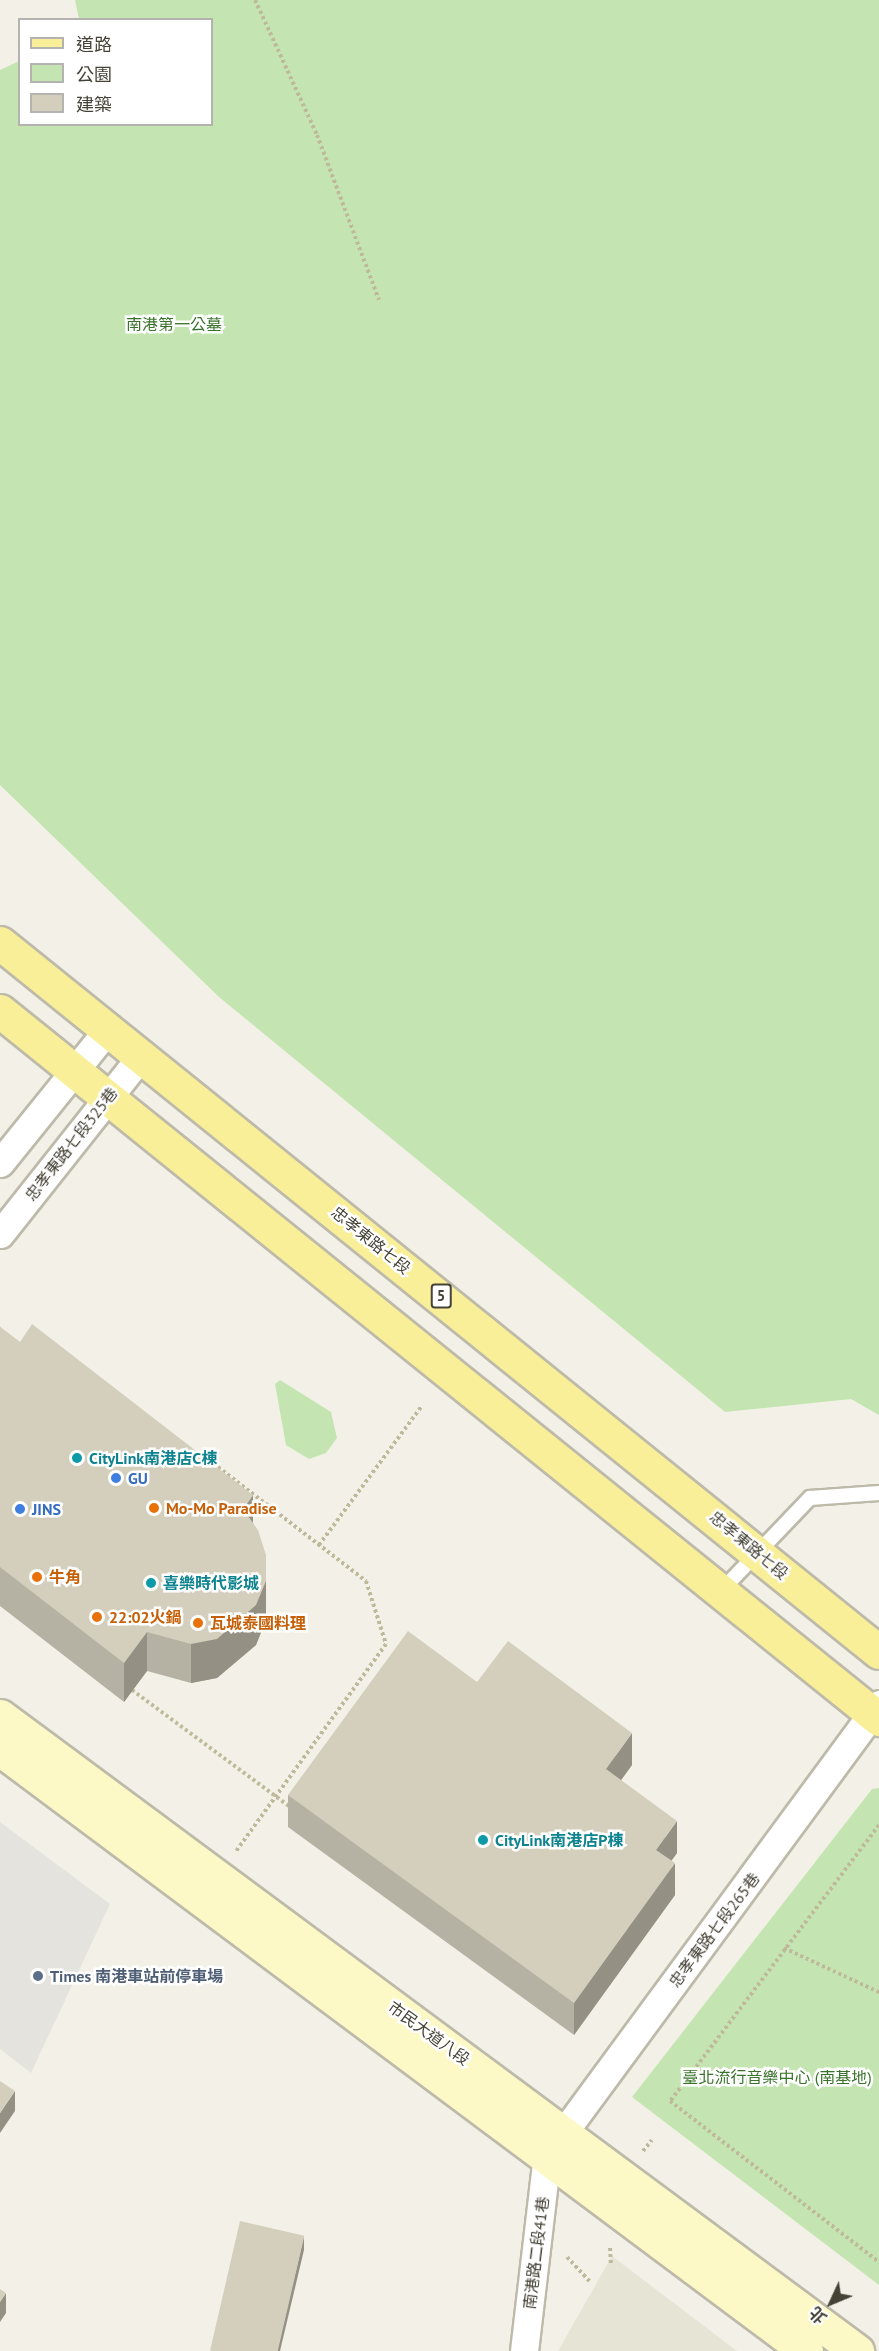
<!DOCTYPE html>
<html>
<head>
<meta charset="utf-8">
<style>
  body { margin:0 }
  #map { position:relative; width:879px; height:2351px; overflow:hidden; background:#f3f1e7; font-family:"PT Sans","Noto Sans TC",sans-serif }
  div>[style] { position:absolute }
  .residential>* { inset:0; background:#e6e4d5 }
  .green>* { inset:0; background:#c4e5b1 }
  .parking>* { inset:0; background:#e4e3de }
  .path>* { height:4px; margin-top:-2px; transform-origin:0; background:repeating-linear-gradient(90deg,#bfb99c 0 3px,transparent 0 6px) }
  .roads { filter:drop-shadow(2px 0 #bebaaa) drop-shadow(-2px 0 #bebaaa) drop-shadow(0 2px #bebaaa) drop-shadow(0 -2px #bebaaa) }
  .lane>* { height:14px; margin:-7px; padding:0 7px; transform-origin:7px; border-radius:7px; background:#fff }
  .street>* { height:27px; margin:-13.5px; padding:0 13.5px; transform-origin:13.5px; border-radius:13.5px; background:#fff }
  .secondary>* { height:33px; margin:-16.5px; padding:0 16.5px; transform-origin:16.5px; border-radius:16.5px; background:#fcf9c7 }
  .primary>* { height:33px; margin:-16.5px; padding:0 16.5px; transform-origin:16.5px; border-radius:16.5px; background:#f9ef99 }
  .path-bridge>* { height:4px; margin-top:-2px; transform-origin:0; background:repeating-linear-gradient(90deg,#bfb99c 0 3px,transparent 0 6px) }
  .wall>* { inset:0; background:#b6b2a3 }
  .shaded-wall>* { inset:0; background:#949184 }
  .building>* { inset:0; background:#d4cfbd; transform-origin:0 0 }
  .dots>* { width:16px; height:16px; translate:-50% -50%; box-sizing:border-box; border:3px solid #fff; border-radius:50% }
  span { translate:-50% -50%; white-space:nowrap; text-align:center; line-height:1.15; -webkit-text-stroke:5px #fff; paint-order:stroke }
  .shield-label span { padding:2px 4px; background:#fff; border:2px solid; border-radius:4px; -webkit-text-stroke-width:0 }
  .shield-label { font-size:15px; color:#454236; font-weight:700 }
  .park-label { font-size:16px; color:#3a742c }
  .street-label { font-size:16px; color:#454236 }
  .culture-label { font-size:16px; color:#0d838f; font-weight:700 }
  .left { translate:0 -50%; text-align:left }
  .shop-label { font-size:16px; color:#366cbe; font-weight:700 }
  .food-label { font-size:16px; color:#c56008; font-weight:700 }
  .service-label { font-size:16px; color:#4e5e75; font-weight:700 }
  .legend { position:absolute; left:18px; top:18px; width:195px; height:108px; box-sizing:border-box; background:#fff; border:2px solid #b5b3af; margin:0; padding:8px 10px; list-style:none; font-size:18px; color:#454236 }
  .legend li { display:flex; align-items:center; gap:12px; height:30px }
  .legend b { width:30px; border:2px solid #b5b3af }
  .north { position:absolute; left:801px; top:2273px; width:60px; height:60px; -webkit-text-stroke:4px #fff; paint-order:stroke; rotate:226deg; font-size:16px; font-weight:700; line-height:24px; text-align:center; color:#454236 }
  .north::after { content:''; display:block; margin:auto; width:21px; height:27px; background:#454236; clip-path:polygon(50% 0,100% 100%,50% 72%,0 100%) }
</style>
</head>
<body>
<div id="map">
  <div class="residential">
    <i style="clip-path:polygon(612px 2256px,737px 2351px,558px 2351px)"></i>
  </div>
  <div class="green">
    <i style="clip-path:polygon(75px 0,879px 0,879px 1415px,851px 1399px,725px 1412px,219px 997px,0 785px,0 70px,19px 61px,20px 124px,212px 124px,212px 20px,79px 19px)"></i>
    <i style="clip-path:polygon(280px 1380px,331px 1412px,337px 1438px,326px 1453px,309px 1459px,286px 1445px,275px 1384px)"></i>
    <i style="clip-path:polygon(879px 1788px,879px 2285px,632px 2097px,872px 1789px)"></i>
  </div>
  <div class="parking">
    <i style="clip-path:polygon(0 1822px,110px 1904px,31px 2073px,0 2049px)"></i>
  </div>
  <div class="path">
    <i style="left:255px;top:0;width:149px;rotate:65.3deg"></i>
    <i style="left:317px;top:135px;width:176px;rotate:69.4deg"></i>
    <i style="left:218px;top:1467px;width:187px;rotate:37.6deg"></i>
    <i style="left:366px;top:1581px;width:66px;rotate:72.4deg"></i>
    <i style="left:386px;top:1644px;width:256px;rotate:125.9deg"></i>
    <i style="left:319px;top:1545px;width:173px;rotate:-53.5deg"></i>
    <i style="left:879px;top:1825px;width:346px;rotate:127.1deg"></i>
    <i style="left:670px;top:2101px;width:264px;rotate:37.6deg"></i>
    <i style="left:784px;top:1948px;width:105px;rotate:24.9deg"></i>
    <i style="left:643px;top:2151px;width:14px;rotate:-51deg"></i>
    <i style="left:610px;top:2248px;width:17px;rotate:87deg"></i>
    <i style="left:567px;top:2257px;width:33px;rotate:47deg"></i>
  </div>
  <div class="roads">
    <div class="lane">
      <i style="left:721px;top:1591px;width:129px;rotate:-46.3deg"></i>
      <i style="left:810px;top:1498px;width:69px;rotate:-4.1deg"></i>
    </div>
    <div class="street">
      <i style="left:0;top:1163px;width:172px;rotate:-51.1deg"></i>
      <i style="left:0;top:1234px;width:228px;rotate:-51.6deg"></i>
      <i style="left:524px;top:2351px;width:197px;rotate:-83.3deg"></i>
      <i style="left:547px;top:2155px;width:560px;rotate:-53.64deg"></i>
    </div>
    <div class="secondary">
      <i style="left:0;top:1716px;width:1067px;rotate:36.54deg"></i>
      <i style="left:0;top:1749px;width:1006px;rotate:36.76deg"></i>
    </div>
    <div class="primary">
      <i style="left:0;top:943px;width:1129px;rotate:38.89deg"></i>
      <i style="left:0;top:1011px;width:1129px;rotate:38.85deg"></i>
    </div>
  </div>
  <div class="path-bridge">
    <i style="left:132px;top:1690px;width:197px;rotate:36.5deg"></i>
  </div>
  <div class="wall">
    <i style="clip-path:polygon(0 1327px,253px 1523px,266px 1620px,256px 1645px,217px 1678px,191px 1683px,147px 1671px,124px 1702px,0 1606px)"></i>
    <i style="clip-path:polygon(477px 1682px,632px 1765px,621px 1780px,677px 1853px,671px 1861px,675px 1895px,574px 2035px,288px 1827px,288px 1795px)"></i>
  </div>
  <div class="shaded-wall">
    <i style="clip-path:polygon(253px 1495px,253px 1534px,243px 1509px)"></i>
    <i style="clip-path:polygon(266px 1555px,266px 1620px,256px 1645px,217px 1678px,191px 1683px,191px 1644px)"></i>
    <i style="clip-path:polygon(147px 1632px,147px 1671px,124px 1702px,124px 1663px)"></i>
    <i style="clip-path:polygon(632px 1733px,632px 1765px,606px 1801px,606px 1769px)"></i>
    <i style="clip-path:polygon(677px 1821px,677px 1853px,656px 1882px,656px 1850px)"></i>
    <i style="clip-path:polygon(675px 1863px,675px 1895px,574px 2035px,574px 2003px)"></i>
    <i style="clip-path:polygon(15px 2091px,15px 2111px,0 2133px,0 2113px)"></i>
    <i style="clip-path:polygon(304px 2236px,304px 2250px,280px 2351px,277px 2351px)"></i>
    <i style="clip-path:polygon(6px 2293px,6px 2313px,0 2322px,0 2302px)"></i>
  </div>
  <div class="building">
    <i style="clip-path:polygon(32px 1324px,253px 1495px,243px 1509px,258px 1530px,266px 1555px,266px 1581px,256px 1605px,217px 1639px,191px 1644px,147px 1632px,124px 1663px,0 1567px,0 1327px,20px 1342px)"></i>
    <i style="clip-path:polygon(408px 1631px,477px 1682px,508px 1641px,632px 1733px,606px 1769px,677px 1821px,656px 1850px,675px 1863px,574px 2003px,288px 1795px)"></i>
    <i style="clip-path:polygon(0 2081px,15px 2091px,0 2113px)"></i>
    <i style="left:240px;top:2221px;width:66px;height:133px;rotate:13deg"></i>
    <i style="clip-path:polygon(0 2289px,6px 2293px,0 2302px)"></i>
  </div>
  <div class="dots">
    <i style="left:77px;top:1458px;background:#0f9aa8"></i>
    <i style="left:116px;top:1478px;background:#3f7fe0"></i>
    <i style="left:154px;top:1508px;background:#e8710a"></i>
    <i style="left:20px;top:1509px;background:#3f7fe0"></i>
    <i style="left:37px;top:1577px;background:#e8710a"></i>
    <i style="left:151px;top:1583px;background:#0f9aa8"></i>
    <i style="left:97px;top:1617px;background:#e8710a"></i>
    <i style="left:198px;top:1623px;background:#e8710a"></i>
    <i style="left:483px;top:1840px;background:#0f9aa8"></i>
    <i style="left:38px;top:1976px;background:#5c6f8a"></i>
  </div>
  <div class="shield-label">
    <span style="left:441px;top:1296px">5</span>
  </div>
  <div class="park-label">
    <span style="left:174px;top:324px">南港第一公墓</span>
    <span style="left:777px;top:2077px">臺北流行音樂中心 (南基地)</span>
  </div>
  <div class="street-label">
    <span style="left:71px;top:1144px;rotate:-52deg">忠孝東路七段325巷</span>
    <span style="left:371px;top:1240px;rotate:39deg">忠孝東路七段</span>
    <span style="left:749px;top:1545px;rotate:40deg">忠孝東路七段</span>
    <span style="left:714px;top:1930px;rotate:-53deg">忠孝東路七段265巷</span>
    <span style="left:429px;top:2033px;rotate:36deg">市民大道八段</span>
    <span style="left:536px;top:2253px;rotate:-83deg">南港路二段41巷</span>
  </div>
  <div class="culture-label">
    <span class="left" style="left:89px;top:1458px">CityLink南港店C棟</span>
    <span class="left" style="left:163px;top:1583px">喜樂時代影城</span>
    <span class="left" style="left:495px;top:1840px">CityLink南港店P棟</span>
  </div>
  <div class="shop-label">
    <span class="left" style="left:128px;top:1478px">GU</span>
    <span class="left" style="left:32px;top:1509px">JINS</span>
  </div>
  <div class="food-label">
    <span class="left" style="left:166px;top:1508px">Mo-Mo Paradise</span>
    <span class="left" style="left:49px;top:1577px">牛角</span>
    <span class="left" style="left:109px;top:1617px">22:02火鍋</span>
    <span class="left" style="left:210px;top:1623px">瓦城泰國料理</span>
  </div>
  <div class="service-label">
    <span class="left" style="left:50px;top:1976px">Times 南港車站前停車場</span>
  </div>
  <ul class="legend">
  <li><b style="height:8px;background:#f9ef99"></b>道路</li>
  <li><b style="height:16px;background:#c4e5b1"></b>公園</li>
  <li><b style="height:16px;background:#d4cfbd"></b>建築</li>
  </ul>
  <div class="north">北</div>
</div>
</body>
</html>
